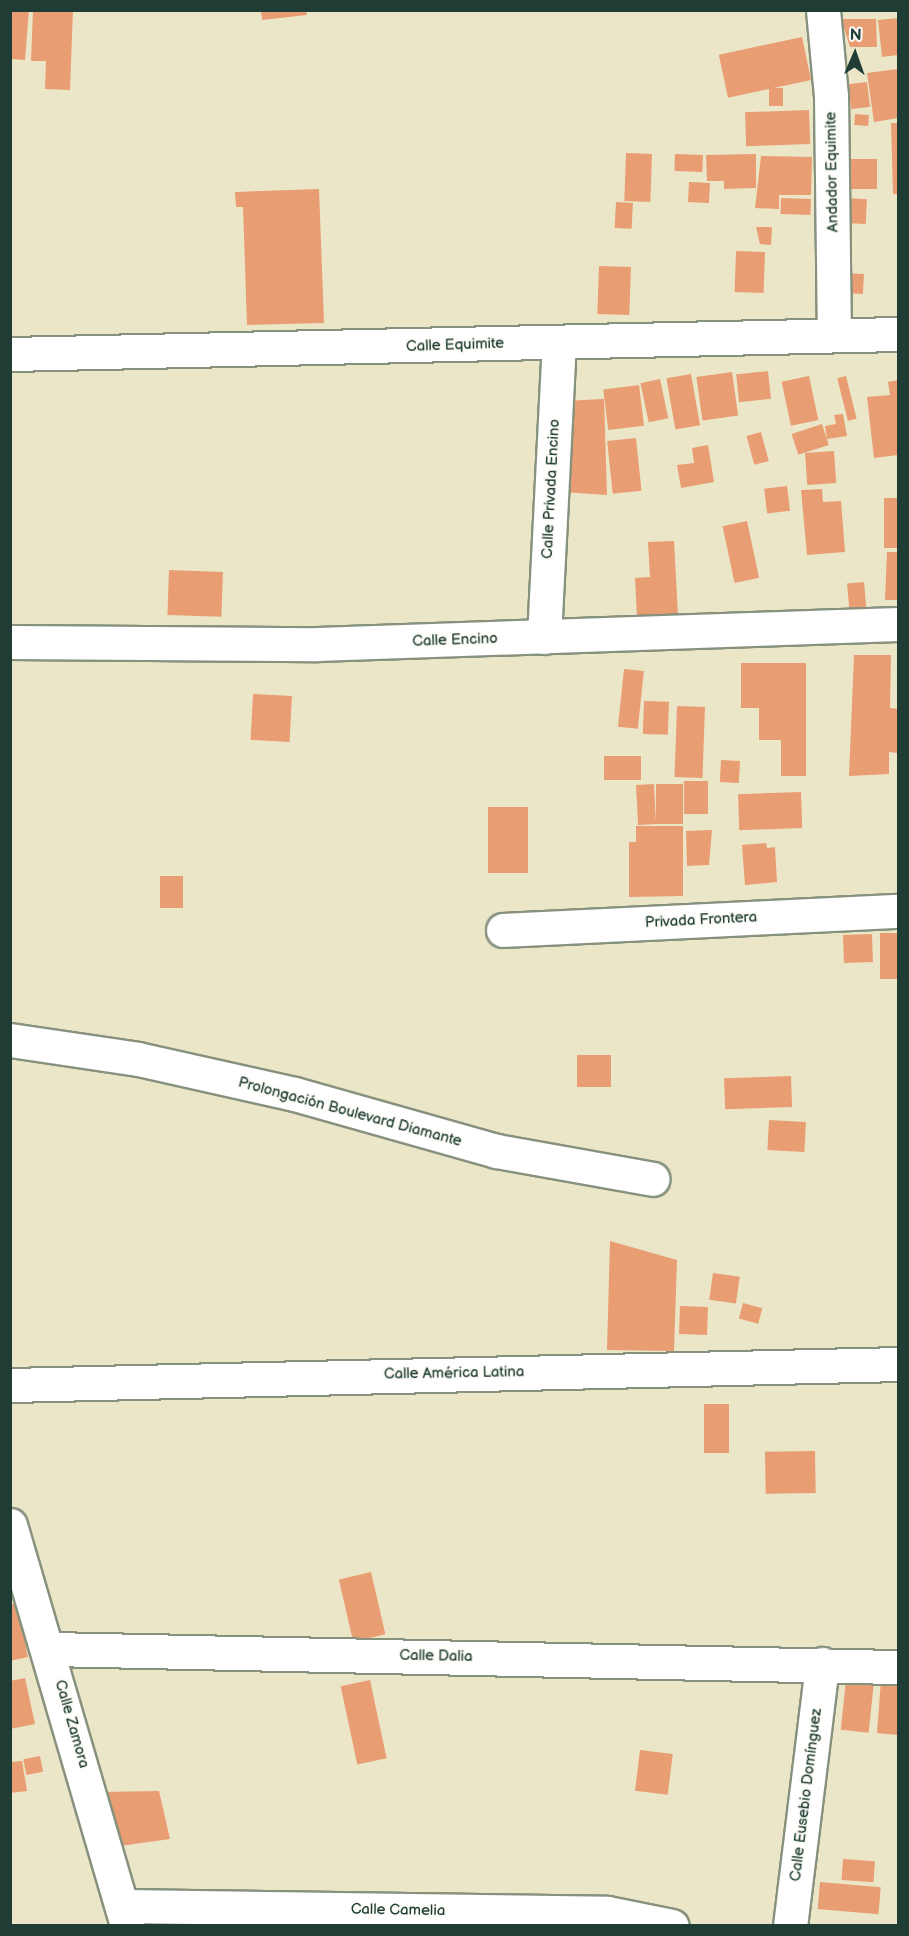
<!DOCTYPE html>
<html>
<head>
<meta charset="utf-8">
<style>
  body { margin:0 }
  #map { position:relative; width:909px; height:1936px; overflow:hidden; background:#ece6c9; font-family:"Balsamiq Sans",sans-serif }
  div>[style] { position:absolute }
  .building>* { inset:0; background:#e99d72; transform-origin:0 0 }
  .roads { filter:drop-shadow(2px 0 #86927e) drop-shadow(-2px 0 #86927e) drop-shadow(0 2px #86927e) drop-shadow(0 -2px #86927e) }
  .minor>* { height:33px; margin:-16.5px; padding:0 16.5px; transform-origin:16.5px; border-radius:16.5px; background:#fff }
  span { translate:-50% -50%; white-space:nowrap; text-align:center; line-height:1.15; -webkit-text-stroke:4.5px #fdfcf7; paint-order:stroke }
  .street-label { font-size:15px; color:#1f3d34 }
  .frame { position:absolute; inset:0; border:12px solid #1f3d34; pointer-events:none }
  .north { position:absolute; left:825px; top:24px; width:60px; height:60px; -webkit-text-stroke:4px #fdfcf7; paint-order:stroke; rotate:2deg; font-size:16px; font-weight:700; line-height:24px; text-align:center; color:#1f3d34 }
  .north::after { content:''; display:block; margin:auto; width:21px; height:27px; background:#1f3d34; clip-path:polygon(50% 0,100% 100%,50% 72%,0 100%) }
</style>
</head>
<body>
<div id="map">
  <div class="building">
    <i style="clip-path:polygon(10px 10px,29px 10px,25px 60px,10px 59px)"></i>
    <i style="clip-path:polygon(33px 10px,73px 10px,70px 90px,45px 89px,46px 61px,31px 61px)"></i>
    <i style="clip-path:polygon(261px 10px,306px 10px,307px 15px,262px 20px)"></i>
    <i style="clip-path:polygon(898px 18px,898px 55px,882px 57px,878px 20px)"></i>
    <i style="clip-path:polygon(841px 19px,876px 19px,877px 47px,850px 47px)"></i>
    <i style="left:802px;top:37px;width:44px;height:85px;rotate:78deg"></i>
    <i style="clip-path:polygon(898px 69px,898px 118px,874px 122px,867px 73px)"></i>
    <i style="left:867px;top:82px;width:25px;height:19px;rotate:83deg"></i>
    <i style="left:769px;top:88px;width:14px;height:18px"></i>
    <i style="left:809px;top:110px;width:34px;height:64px;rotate:88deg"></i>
    <i style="left:855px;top:114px;width:14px;height:11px;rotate:4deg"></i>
    <i style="clip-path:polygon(891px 123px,898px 123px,898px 194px,893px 194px)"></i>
    <i style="left:626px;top:153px;width:26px;height:48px;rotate:2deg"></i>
    <i style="left:675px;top:154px;width:28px;height:17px;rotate:2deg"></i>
    <i style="clip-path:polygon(756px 154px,756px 188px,724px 189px,724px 181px,707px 181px,706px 155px)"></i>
    <i style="clip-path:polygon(761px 156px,812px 157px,811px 195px,779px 195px,779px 209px,755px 208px)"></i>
    <i style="left:848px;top:159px;width:29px;height:30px"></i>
    <i style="left:689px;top:182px;width:21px;height:20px;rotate:3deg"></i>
    <i style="clip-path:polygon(319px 189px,324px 323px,247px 325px,243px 207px,236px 207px,235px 192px)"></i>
    <i style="left:781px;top:198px;width:30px;height:16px;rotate:2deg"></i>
    <i style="left:845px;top:198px;width:22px;height:25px;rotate:3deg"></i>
    <i style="left:616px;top:202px;width:17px;height:26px;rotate:3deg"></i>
    <i style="clip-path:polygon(756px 227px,772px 227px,771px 245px,760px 244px)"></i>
    <i style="left:736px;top:251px;width:29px;height:41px;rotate:2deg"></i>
    <i style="left:599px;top:266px;width:32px;height:48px;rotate:2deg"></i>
    <i style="left:844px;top:273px;width:20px;height:20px;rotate:3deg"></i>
    <i style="left:768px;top:371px;width:28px;height:32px;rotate:84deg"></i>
    <i style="left:732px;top:372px;width:44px;height:36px;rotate:82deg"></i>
    <i style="left:691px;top:374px;width:52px;height:25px;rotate:80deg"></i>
    <i style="left:809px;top:376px;width:45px;height:28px;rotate:78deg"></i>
    <i style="left:846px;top:376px;width:44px;height:9px;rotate:76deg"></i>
    <i style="left:660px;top:379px;width:40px;height:20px;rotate:78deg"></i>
    <i style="clip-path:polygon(898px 380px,898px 455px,874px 458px,867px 397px,890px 395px,888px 382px)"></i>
    <i style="left:639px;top:385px;width:41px;height:36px;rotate:83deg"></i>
    <i style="clip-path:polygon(604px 399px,607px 495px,562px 492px,564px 401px)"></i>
    <i style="clip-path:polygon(843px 414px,847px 436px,827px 439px,825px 426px,836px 424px,834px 415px)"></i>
    <i style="left:822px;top:424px;width:22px;height:32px;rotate:72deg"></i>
    <i style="left:761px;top:432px;width:30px;height:15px;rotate:75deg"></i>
    <i style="left:636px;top:438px;width:53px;height:29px;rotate:84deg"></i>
    <i style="clip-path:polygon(708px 445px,714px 482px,681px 488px,677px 465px,694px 463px,692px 448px)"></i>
    <i style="left:834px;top:451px;width:32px;height:29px;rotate:86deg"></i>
    <i style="left:787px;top:486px;width:25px;height:23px;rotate:83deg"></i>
    <i style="clip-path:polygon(822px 489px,823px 502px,841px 501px,845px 552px,807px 555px,801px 490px)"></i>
    <i style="left:884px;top:498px;width:14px;height:50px"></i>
    <i style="left:747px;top:521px;width:58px;height:25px;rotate:78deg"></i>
    <i style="clip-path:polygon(674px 541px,678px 615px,637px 617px,635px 578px,650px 577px,648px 542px)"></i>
    <i style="clip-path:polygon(887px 552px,898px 552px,898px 600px,885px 600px)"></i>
    <i style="left:169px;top:570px;width:54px;height:45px;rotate:2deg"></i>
    <i style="left:864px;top:582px;width:25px;height:17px;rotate:85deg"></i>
    <i style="clip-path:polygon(854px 655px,891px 655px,890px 708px,898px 709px,898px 753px,889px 752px,889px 774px,849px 776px)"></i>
    <i style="clip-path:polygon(741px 663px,806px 663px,806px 776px,781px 776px,781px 740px,759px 740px,759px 708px,741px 708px)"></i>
    <i style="left:624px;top:669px;width:20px;height:58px;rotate:6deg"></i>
    <i style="left:253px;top:694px;width:39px;height:46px;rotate:3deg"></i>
    <i style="left:644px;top:701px;width:25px;height:33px;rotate:2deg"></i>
    <i style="left:677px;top:706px;width:28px;height:71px;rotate:2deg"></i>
    <i style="left:604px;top:756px;width:37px;height:24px"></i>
    <i style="left:721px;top:760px;width:19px;height:22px;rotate:3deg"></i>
    <i style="left:684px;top:781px;width:24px;height:33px"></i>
    <i style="left:654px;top:784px;width:40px;height:18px;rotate:87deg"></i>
    <i style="left:656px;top:784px;width:27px;height:40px"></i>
    <i style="left:801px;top:792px;width:36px;height:63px;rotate:88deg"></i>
    <i style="left:488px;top:807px;width:40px;height:66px"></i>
    <i style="clip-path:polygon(636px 826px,683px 826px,683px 896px,629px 897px,629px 842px,636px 842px)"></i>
    <i style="clip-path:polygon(712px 830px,709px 865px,687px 866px,686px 831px)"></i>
    <i style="clip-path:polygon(766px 843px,767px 848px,775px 847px,777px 882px,745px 885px,742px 845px)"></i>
    <i style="left:160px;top:876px;width:23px;height:32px"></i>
    <i style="left:880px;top:933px;width:18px;height:46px"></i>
    <i style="left:872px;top:934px;width:28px;height:29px;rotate:88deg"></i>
    <i style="left:577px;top:1055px;width:34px;height:32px"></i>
    <i style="left:791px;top:1076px;width:31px;height:67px;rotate:88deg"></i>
    <i style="left:769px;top:1120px;width:37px;height:30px;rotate:3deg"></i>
    <i style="clip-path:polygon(610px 1241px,677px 1260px,674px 1351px,607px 1350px)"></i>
    <i style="left:713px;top:1273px;width:27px;height:27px;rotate:8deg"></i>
    <i style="left:743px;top:1303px;width:20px;height:16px;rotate:15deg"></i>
    <i style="left:680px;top:1306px;width:28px;height:28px;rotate:2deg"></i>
    <i style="left:729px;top:1404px;width:49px;height:25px;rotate:90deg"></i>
    <i style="left:815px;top:1451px;width:42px;height:50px;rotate:89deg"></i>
    <i style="left:371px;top:1572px;width:64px;height:33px;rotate:77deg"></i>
    <i style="clip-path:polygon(17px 1603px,28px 1657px,10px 1661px,10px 1605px)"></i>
    <i style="clip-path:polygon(25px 1678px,35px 1724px,10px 1729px,10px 1681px)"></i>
    <i style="left:370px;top:1680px;width:80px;height:30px;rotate:78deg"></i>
    <i style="left:846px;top:1680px;width:28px;height:50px;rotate:6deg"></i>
    <i style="clip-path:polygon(881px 1680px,898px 1681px,898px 1735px,877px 1733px)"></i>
    <i style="left:640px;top:1750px;width:33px;height:41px;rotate:7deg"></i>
    <i style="left:40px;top:1756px;width:16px;height:17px;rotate:79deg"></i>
    <i style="clip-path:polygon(22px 1761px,27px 1791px,10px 1793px,10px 1762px)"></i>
    <i style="clip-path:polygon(159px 1791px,170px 1839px,113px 1847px,99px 1792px)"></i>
    <i style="left:843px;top:1859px;width:32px;height:21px;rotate:4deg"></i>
    <i style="left:820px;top:1882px;width:61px;height:27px;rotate:5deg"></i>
  </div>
  <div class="roads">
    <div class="minor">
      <i style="left:823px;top:10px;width:86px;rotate:84.7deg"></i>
      <i style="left:831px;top:96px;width:237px;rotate:89.3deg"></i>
      <i style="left:10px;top:354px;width:888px;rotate:-1.29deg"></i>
      <i style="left:544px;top:637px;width:295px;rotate:-87.1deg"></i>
      <i style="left:10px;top:642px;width:307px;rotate:0.4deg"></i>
      <i style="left:317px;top:644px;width:581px;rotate:-1.97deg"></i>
      <i style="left:503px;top:930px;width:395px;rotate:-2.8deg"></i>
      <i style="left:10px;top:1040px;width:129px;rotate:8.4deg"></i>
      <i style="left:138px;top:1059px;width:161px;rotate:12.6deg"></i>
      <i style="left:295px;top:1094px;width:209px;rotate:15.8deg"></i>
      <i style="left:496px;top:1151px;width:159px;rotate:10.1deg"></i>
      <i style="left:10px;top:1385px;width:888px;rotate:-1.35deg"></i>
      <i style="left:10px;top:1525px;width:418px;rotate:73.7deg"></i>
      <i style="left:50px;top:1649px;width:848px;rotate:1.22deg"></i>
      <i style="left:123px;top:1906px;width:484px;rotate:0.8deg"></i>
      <i style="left:607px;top:1913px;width:66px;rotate:11.3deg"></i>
      <i style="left:790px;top:1926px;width:264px;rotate:-83deg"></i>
    </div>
  </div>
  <div class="street-label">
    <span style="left:832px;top:172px;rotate:-91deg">Andador Equimite</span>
    <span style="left:455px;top:345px;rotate:-2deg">Calle Equimite</span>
    <span style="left:551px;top:489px;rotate:-87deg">Calle Privada Encino</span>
    <span style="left:455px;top:640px;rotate:-2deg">Calle Encino</span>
    <span style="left:701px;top:920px;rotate:-3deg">Privada Frontera</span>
    <span style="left:350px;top:1112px;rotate:15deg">Prolongación Boulevard Diamante</span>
    <span style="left:454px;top:1373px;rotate:-1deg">Calle América Latina</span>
    <span style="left:436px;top:1656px;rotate:1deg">Calle Dalia</span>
    <span style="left:72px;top:1724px;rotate:74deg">Calle Zamora</span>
    <span style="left:806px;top:1795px;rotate:-83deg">Calle Eusebio Domínguez</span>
    <span style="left:398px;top:1910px;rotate:1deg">Calle Camelia</span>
  </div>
  <div class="frame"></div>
  <div class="north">N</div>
</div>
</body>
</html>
